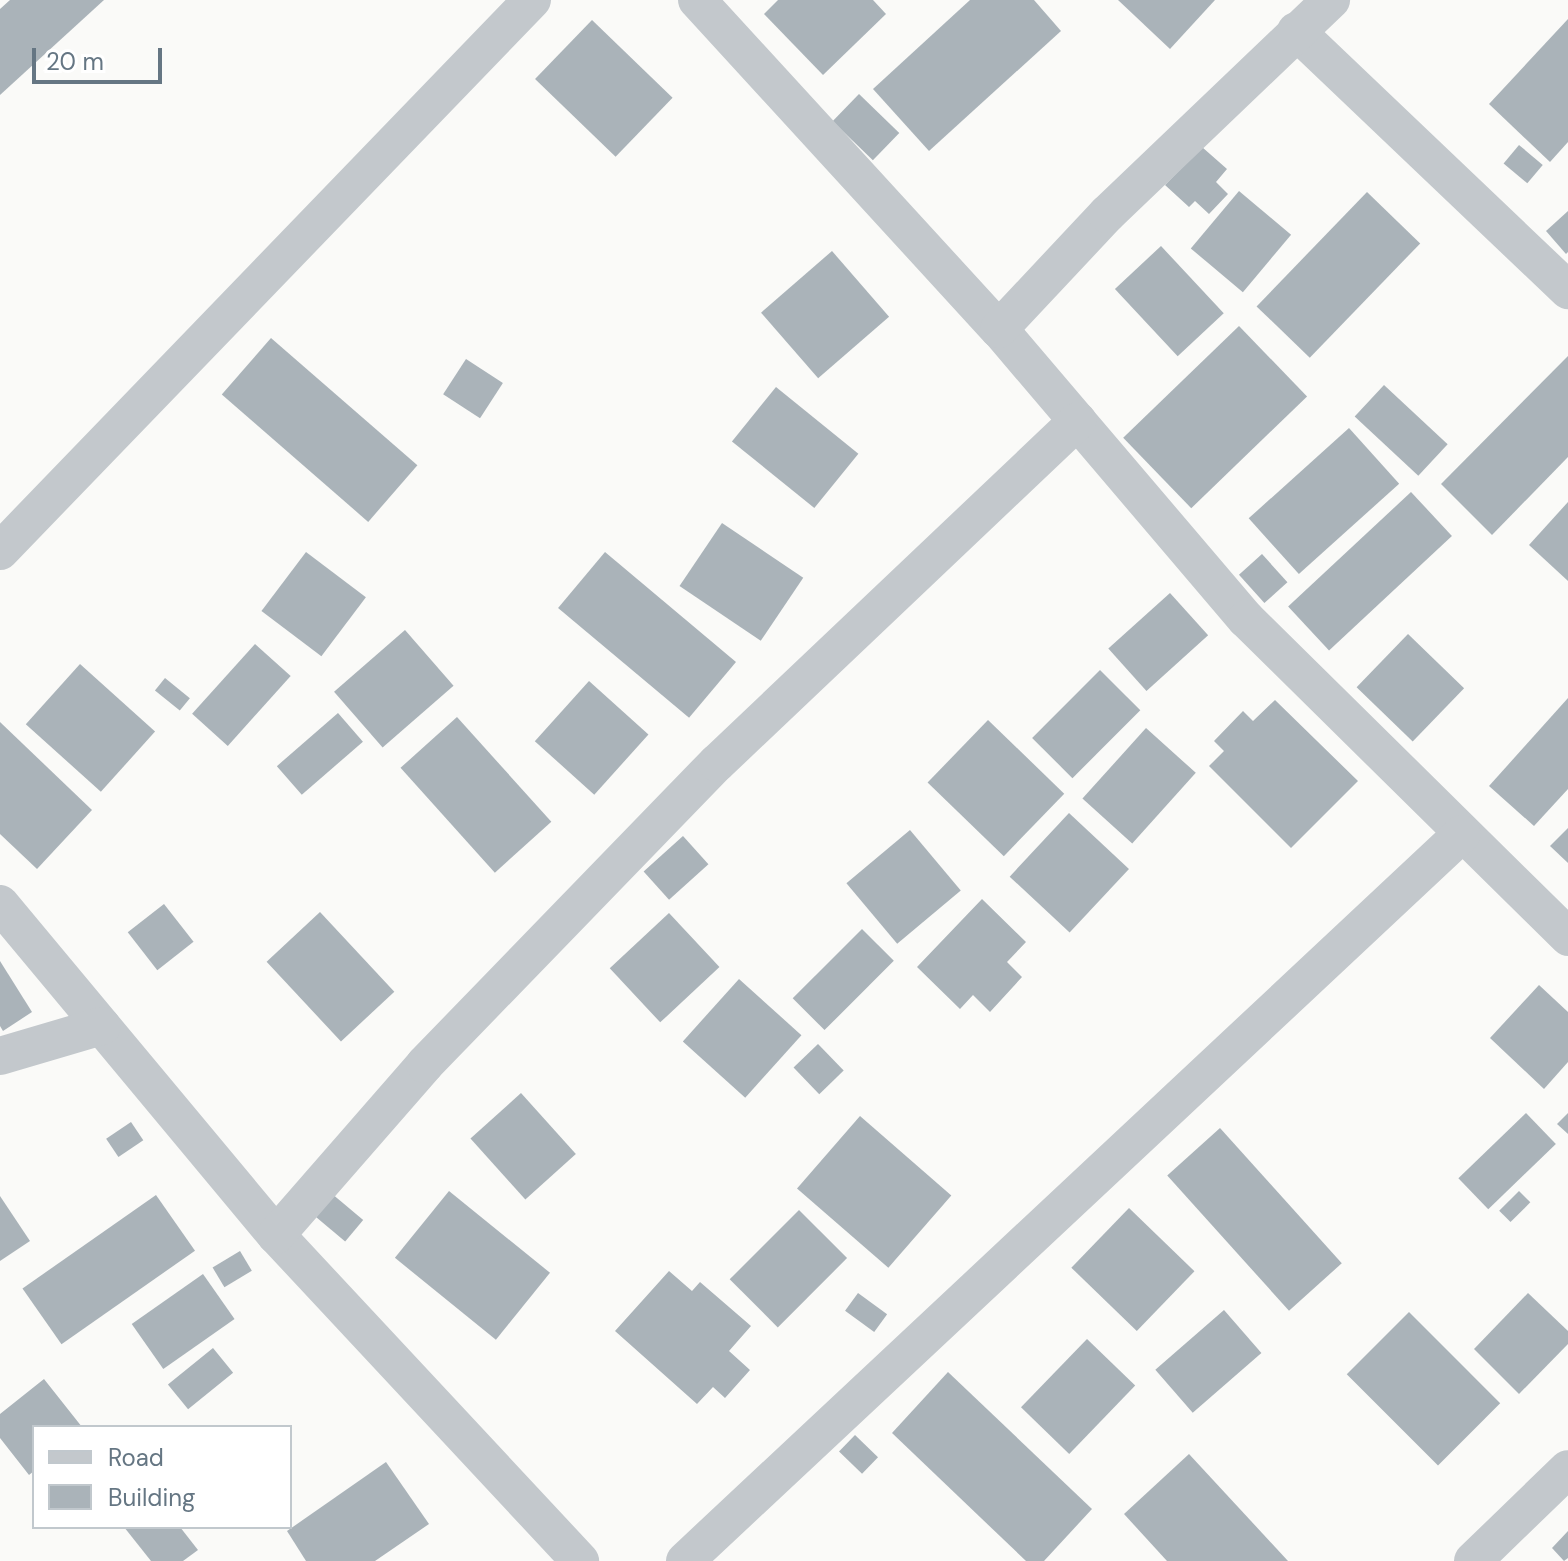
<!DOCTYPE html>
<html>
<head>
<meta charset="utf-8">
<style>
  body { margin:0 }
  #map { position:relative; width:1568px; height:1561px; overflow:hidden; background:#fafaf8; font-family:"DM Sans",sans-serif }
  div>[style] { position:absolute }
  .building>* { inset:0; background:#aab3b9; transform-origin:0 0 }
  .street>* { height:38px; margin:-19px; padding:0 19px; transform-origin:19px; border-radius:19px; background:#c3c8cc }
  span { translate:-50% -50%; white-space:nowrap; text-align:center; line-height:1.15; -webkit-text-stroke:8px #fff; paint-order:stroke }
  .legend { position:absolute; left:32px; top:1425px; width:260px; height:104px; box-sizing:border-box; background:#fff; border:2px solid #c1c8cd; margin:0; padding:10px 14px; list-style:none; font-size:24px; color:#657683 }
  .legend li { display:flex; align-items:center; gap:16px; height:40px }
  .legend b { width:40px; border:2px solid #c1c8cd }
  .scale { position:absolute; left:32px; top:48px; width:130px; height:36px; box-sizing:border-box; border:4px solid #657683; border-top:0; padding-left:10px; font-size:24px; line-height:28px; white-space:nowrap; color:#657683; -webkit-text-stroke:6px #fff; paint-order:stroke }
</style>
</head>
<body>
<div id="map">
  <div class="building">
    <i style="clip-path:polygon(10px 0,104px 0,0 95px,0 9px)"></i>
    <i style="clip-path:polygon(778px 0,873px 0,886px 14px,823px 75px,764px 14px)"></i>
    <i style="clip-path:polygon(970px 0,1034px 0,1061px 31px,929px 151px,873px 89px)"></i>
    <i style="clip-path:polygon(1118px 0,1215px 0,1170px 49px)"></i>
    <i style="clip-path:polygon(1568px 19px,1568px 142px,1550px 162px,1489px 104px)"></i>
    <i style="left:592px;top:20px;width:112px;height:82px;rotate:44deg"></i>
    <i style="left:859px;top:94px;width:56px;height:38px;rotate:44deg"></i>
    <i style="left:1519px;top:145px;width:31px;height:24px;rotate:40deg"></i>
    <i style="clip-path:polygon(1202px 147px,1227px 169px,1216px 182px,1228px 194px,1209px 214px,1195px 201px,1189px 207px,1165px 185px)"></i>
    <i style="left:1239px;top:191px;width:68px;height:75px;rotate:40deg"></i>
    <i style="left:1367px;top:192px;width:74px;height:159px;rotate:44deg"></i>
    <i style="clip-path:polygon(1568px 211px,1568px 252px,1566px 254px,1546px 231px)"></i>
    <i style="left:1161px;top:246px;width:92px;height:63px;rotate:47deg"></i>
    <i style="left:832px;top:251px;width:87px;height:94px;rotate:49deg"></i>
    <i style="left:1239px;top:326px;width:98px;height:161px;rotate:46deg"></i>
    <i style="left:271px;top:338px;width:194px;height:75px;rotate:41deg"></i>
    <i style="clip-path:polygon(1568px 356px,1568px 457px,1492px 535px,1441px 484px)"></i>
    <i style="left:466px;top:359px;width:44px;height:42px;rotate:33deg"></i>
    <i style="left:1384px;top:385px;width:87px;height:43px;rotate:43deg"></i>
    <i style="left:776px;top:387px;width:106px;height:70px;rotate:39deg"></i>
    <i style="left:1349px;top:428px;width:75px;height:135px;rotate:48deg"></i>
    <i style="left:1411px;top:492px;width:60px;height:168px;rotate:47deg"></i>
    <i style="clip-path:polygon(1568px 502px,1568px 581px,1529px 545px)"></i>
    <i style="left:722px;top:523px;width:98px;height:76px;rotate:34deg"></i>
    <i style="left:306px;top:552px;width:75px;height:74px;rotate:37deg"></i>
    <i style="left:605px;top:552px;width:171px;height:73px;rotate:40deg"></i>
    <i style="left:1262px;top:554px;width:38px;height:31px;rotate:48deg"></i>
    <i style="left:1170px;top:593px;width:57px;height:83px;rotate:48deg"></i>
    <i style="left:405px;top:630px;width:74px;height:94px;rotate:49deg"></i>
    <i style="left:1408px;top:634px;width:78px;height:74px;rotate:44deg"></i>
    <i style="left:255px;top:644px;width:48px;height:94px;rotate:42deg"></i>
    <i style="left:80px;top:664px;width:101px;height:81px;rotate:42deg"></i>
    <i style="left:1100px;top:670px;width:57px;height:96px;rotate:45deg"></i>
    <i style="left:165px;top:678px;width:32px;height:16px;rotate:39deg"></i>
    <i style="left:589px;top:681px;width:80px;height:81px;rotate:42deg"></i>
    <i style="clip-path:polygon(1568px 698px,1568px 789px,1534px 826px,1489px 786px)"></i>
    <i style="clip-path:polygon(1275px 700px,1358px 781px,1291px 848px,1209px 766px,1224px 751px,1214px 741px,1243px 711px,1253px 721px)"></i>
    <i style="left:338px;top:713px;width:38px;height:81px;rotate:49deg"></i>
    <i style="left:457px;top:717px;width:141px;height:76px;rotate:48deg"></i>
    <i style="left:988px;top:720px;width:106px;height:87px;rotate:44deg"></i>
    <i style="clip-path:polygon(0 722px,92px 810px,37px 869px,0 834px)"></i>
    <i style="left:1146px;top:728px;width:67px;height:95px;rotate:42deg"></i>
    <i style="left:1069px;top:813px;width:82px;height:87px;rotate:43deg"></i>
    <i style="clip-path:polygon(1568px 828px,1568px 863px,1550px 846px)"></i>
    <i style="left:910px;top:830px;width:79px;height:83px;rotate:50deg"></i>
    <i style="left:683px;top:836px;width:38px;height:53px;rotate:48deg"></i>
    <i style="clip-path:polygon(982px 899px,1026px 942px,1007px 962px,1022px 977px,990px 1012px,973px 995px,960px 1009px,917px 967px)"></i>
    <i style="left:164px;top:904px;width:48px;height:46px;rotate:52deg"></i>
    <i style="left:320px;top:912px;width:109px;height:73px;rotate:47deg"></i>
    <i style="left:669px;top:913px;width:74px;height:81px;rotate:47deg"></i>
    <i style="left:862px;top:929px;width:45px;height:98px;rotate:45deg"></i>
    <i style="clip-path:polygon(0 961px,32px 1012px,3px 1031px,0 1026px)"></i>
    <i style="left:739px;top:979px;width:84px;height:84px;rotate:42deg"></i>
    <i style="clip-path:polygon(1539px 985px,1568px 1012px,1568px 1062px,1544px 1089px,1490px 1038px)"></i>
    <i style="left:818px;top:1044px;width:37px;height:34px;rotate:46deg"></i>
    <i style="left:521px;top:1093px;width:82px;height:68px;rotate:48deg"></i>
    <i style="left:1526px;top:1113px;width:43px;height:94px;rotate:46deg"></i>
    <i style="clip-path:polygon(1568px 1113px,1568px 1134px,1557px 1124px)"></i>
    <i style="left:860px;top:1116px;width:121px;height:96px;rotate:41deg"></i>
    <i style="left:131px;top:1122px;width:22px;height:30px;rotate:56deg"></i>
    <i style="left:1220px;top:1128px;width:182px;height:71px;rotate:48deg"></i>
    <i style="left:449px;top:1191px;width:130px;height:86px;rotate:39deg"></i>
    <i style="left:1519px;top:1191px;width:16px;height:28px;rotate:45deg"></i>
    <i style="left:331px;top:1193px;width:42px;height:28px;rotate:40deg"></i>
    <i style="left:156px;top:1195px;width:68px;height:163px;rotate:55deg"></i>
    <i style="clip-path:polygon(0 1196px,30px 1241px,0 1261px)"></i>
    <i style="left:1129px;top:1208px;width:91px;height:83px;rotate:44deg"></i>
    <i style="left:799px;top:1210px;width:68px;height:98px;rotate:45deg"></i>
    <i style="left:240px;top:1251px;width:23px;height:32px;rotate:59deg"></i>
    <i style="clip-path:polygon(669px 1271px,692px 1291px,700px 1282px,751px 1326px,729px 1351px,750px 1370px,725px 1398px,713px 1387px,697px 1404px,615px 1331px)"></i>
    <i style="left:203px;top:1274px;width:55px;height:87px;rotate:55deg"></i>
    <i style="left:858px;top:1293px;width:36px;height:22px;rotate:36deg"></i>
    <i style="clip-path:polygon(1528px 1293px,1568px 1331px,1568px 1344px,1519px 1394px,1474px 1349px)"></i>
    <i style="left:1224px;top:1310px;width:57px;height:91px;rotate:49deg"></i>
    <i style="left:1409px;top:1312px;width:129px;height:88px;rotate:45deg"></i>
    <i style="left:1087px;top:1339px;width:67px;height:95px;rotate:44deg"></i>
    <i style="left:213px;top:1348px;width:32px;height:58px;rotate:51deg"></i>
    <i style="clip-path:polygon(948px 1372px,1092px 1509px,1044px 1561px,1026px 1561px,892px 1433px)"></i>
    <i style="clip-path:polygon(44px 1379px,82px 1427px,34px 1427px,34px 1471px,29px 1475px,0 1438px,0 1414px)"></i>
    <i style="left:855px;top:1435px;width:32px;height:23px;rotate:44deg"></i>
    <i style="clip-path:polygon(1189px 1454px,1288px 1561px,1167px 1561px,1124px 1514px)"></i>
    <i style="clip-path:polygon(386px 1462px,429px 1524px,375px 1561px,306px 1561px,287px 1531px)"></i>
    <i style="clip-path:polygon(124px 1527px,180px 1527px,198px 1550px,183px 1561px,151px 1561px)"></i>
    <i style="clip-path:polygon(1568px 1531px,1568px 1558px,1564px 1561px,1552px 1548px)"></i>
  </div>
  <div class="street">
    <i style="left:697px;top:0;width:447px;rotate:47.5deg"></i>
    <i style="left:999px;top:329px;width:381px;rotate:49.6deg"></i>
    <i style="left:1246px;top:619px;width:453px;rotate:44.6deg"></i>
    <i style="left:1296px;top:31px;width:376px;rotate:43.6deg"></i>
    <i style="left:999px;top:329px;width:158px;rotate:-46.8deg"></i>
    <i style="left:1107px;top:214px;width:310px;rotate:-43.7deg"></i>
    <i style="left:0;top:551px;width:766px;rotate:-46.01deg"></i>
    <i style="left:0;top:904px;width:431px;rotate:50.2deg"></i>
    <i style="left:276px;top:1235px;width:446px;rotate:47deg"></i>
    <i style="left:0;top:1056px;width:106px;rotate:-16.4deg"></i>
    <i style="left:276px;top:1235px;width:227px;rotate:-48.9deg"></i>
    <i style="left:425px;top:1064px;width:419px;rotate:-45.9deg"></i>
    <i style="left:717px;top:763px;width:497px;rotate:-43.5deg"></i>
    <i style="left:685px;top:1561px;width:1064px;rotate:-43.1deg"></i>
    <i style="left:1473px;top:1561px;width:132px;rotate:-44.1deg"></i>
  </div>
  <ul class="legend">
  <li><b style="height:10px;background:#c3c8cc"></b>Road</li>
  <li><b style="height:22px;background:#aab3b9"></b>Building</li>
  </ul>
  <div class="scale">20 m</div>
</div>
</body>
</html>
